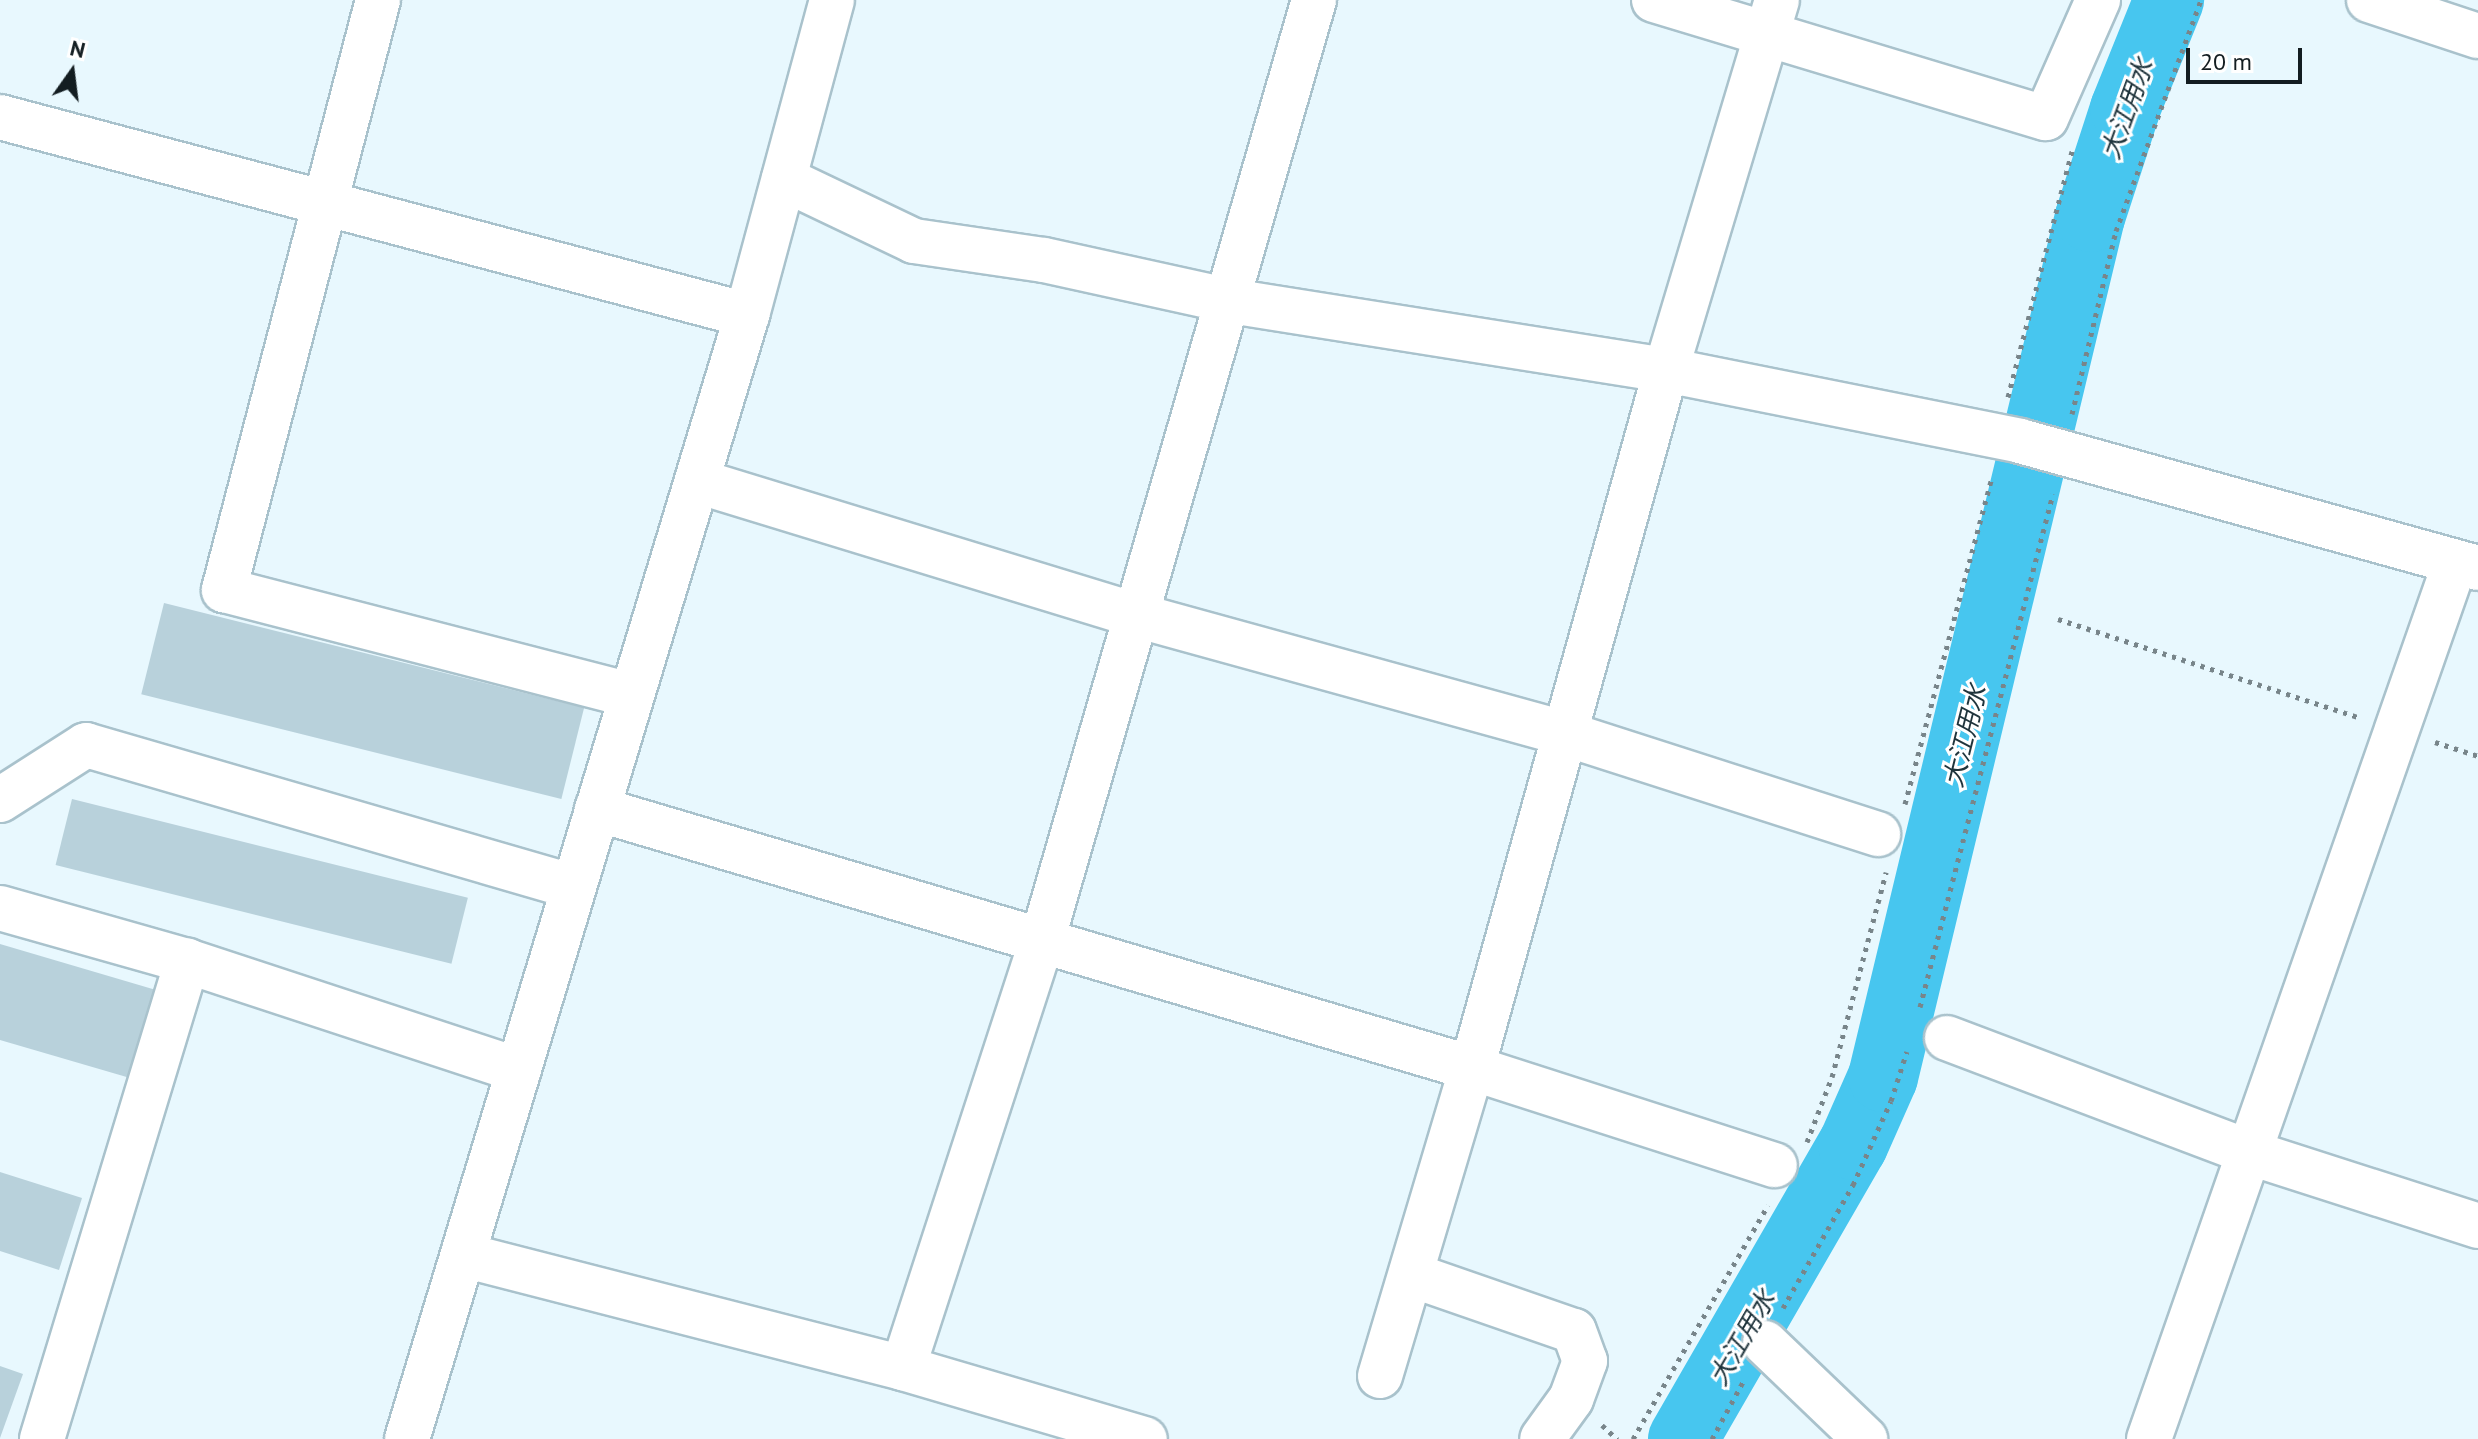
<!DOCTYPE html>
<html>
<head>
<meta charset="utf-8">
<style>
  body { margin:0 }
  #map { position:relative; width:2478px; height:1439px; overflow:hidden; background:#e8f8fe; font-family:"PT Sans","Noto Sans JP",sans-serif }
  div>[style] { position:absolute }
  .river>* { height:70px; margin:-35px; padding:0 35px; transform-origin:35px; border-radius:35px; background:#47c6ef }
  .building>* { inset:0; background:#b8d1db; transform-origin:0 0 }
  .path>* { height:5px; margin-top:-2.5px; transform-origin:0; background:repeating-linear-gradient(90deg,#78858a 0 4px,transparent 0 10px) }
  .roads { filter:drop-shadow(2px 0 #a9c2cc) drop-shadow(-2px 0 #a9c2cc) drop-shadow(0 2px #a9c2cc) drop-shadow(0 -2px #a9c2cc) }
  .minor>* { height:44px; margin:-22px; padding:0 22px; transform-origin:22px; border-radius:22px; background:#fff }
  span { translate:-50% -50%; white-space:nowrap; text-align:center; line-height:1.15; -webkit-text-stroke:6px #fff; paint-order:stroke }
  .water-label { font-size:26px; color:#1f343c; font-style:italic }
  .north { position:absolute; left:32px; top:32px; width:80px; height:80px; -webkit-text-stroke:6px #fff; paint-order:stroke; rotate:14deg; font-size:22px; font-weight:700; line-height:32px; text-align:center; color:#131d21 }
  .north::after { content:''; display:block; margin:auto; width:28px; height:36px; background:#131d21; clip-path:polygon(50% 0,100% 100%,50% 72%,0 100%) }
  .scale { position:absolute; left:2186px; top:48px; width:116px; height:36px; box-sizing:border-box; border:4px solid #131d21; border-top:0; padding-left:10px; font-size:24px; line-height:28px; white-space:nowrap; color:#131d21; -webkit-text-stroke:6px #fff; paint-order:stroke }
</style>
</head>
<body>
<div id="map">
  <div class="river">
    <i style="left:1683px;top:1439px;width:340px;rotate:-60deg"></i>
    <i style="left:1853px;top:1145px;width:74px;rotate:-66.2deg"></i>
    <i style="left:1883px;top:1077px;width:885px;rotate:-76.47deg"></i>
    <i style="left:2090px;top:217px;width:114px;rotate:-72deg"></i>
    <i style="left:2125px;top:109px;width:118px;rotate:-68deg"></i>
  </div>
  <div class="building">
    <i style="left:164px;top:603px;width:433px;height:94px;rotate:14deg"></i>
    <i style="left:72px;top:799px;width:408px;height:68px;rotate:14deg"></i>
    <i style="clip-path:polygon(0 944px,156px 990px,130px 1078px,0 1040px)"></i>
    <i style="clip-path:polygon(0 1172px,82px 1198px,59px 1270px,0 1251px)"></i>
    <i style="clip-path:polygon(0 1366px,23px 1374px,0 1438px)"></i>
  </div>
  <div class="path">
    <i style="left:2008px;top:397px;width:254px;rotate:-75.4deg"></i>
    <i style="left:2072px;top:414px;width:188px;rotate:-76.5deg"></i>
    <i style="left:2116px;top:231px;width:246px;rotate:-69.8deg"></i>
    <i style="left:2058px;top:619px;width:315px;rotate:18.1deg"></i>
    <i style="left:2435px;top:742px;width:45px;rotate:18deg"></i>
    <i style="left:1905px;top:804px;width:338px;rotate:-75.1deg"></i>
    <i style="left:1920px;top:1007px;width:530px;rotate:-75.47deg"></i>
    <i style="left:1807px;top:1142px;width:70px;rotate:-69deg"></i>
    <i style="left:1832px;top:1077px;width:212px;rotate:-75.2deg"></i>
    <i style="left:1783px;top:1308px;width:142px;rotate:-60.4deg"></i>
    <i style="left:1853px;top:1185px;width:92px;rotate:-65.7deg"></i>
    <i style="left:1891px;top:1101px;width:52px;rotate:-72.3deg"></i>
    <i style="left:1602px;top:1425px;width:21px;rotate:43deg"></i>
    <i style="left:1633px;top:1439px;width:270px;rotate:-60deg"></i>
    <i style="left:1712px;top:1439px;width:67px;rotate:-61.5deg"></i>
  </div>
  <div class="roads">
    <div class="minor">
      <i style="left:378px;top:0;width:610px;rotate:104.63deg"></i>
      <i style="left:224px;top:590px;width:418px;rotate:14.5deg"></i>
      <i style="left:1654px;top:0;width:409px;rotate:16.8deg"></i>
      <i style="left:2046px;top:118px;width:129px;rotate:-66.2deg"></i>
      <i style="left:2369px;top:0;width:115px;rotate:18.3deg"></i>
      <i style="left:0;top:117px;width:773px;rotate:14.85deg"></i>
      <i style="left:784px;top:179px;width:144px;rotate:25.5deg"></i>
      <i style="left:914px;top:241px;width:131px;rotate:8.3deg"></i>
      <i style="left:1044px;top:260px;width:190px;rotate:12.4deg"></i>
      <i style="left:1230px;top:301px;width:441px;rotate:9deg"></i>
      <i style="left:1666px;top:370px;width:361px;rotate:11.3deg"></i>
      <i style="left:2020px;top:441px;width:475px;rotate:15.5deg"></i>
      <i style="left:697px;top:481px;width:462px;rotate:17deg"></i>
      <i style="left:1139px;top:616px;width:440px;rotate:15.4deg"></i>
      <i style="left:1563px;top:733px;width:331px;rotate:17.8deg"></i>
      <i style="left:0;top:800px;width:102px;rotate:-32.6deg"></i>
      <i style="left:86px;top:745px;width:508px;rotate:16.22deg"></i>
      <i style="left:597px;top:809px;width:913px;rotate:16.49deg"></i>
      <i style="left:1472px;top:1068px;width:318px;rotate:17.8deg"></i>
      <i style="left:0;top:908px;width:194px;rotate:15.8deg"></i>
      <i style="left:1947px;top:1038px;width:322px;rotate:20.7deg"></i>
      <i style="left:2248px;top:1152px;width:242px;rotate:17.8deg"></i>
      <i style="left:463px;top:1255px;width:454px;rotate:14.4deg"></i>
      <i style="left:903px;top:1368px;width:252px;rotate:16.4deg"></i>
      <i style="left:1412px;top:1275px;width:171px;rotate:19.1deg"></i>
      <i style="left:1574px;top:1331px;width:32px;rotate:70deg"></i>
      <i style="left:1585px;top:1361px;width:40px;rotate:110.2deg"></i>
      <i style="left:1571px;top:1399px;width:49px;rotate:125.9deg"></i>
      <i style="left:1765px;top:1343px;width:139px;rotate:43.8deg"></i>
      <i style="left:903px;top:1368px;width:449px;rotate:-72deg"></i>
      <i style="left:1042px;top:941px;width:980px;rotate:-73.88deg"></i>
      <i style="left:1380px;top:1376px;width:321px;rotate:-73.4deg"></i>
      <i style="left:1472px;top:1068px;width:724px;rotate:-74.47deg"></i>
      <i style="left:1666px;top:370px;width:386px;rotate:-73.3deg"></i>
      <i style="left:42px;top:1439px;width:500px;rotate:-73.1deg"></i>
      <i style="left:187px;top:961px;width:349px;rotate:18.2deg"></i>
      <i style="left:407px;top:1439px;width:1174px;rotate:-73.17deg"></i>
      <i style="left:747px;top:315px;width:326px;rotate:-74.9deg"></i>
      <i style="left:2149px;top:1439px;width:928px;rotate:-70.74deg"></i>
    </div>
  </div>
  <div class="water-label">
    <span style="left:2127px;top:109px;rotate:-70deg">大江用水</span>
    <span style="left:1965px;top:736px;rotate:-76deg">大江用水</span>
    <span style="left:1742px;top:1338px;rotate:-60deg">大江用水</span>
  </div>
  <div class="north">N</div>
  <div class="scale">20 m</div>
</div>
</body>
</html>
